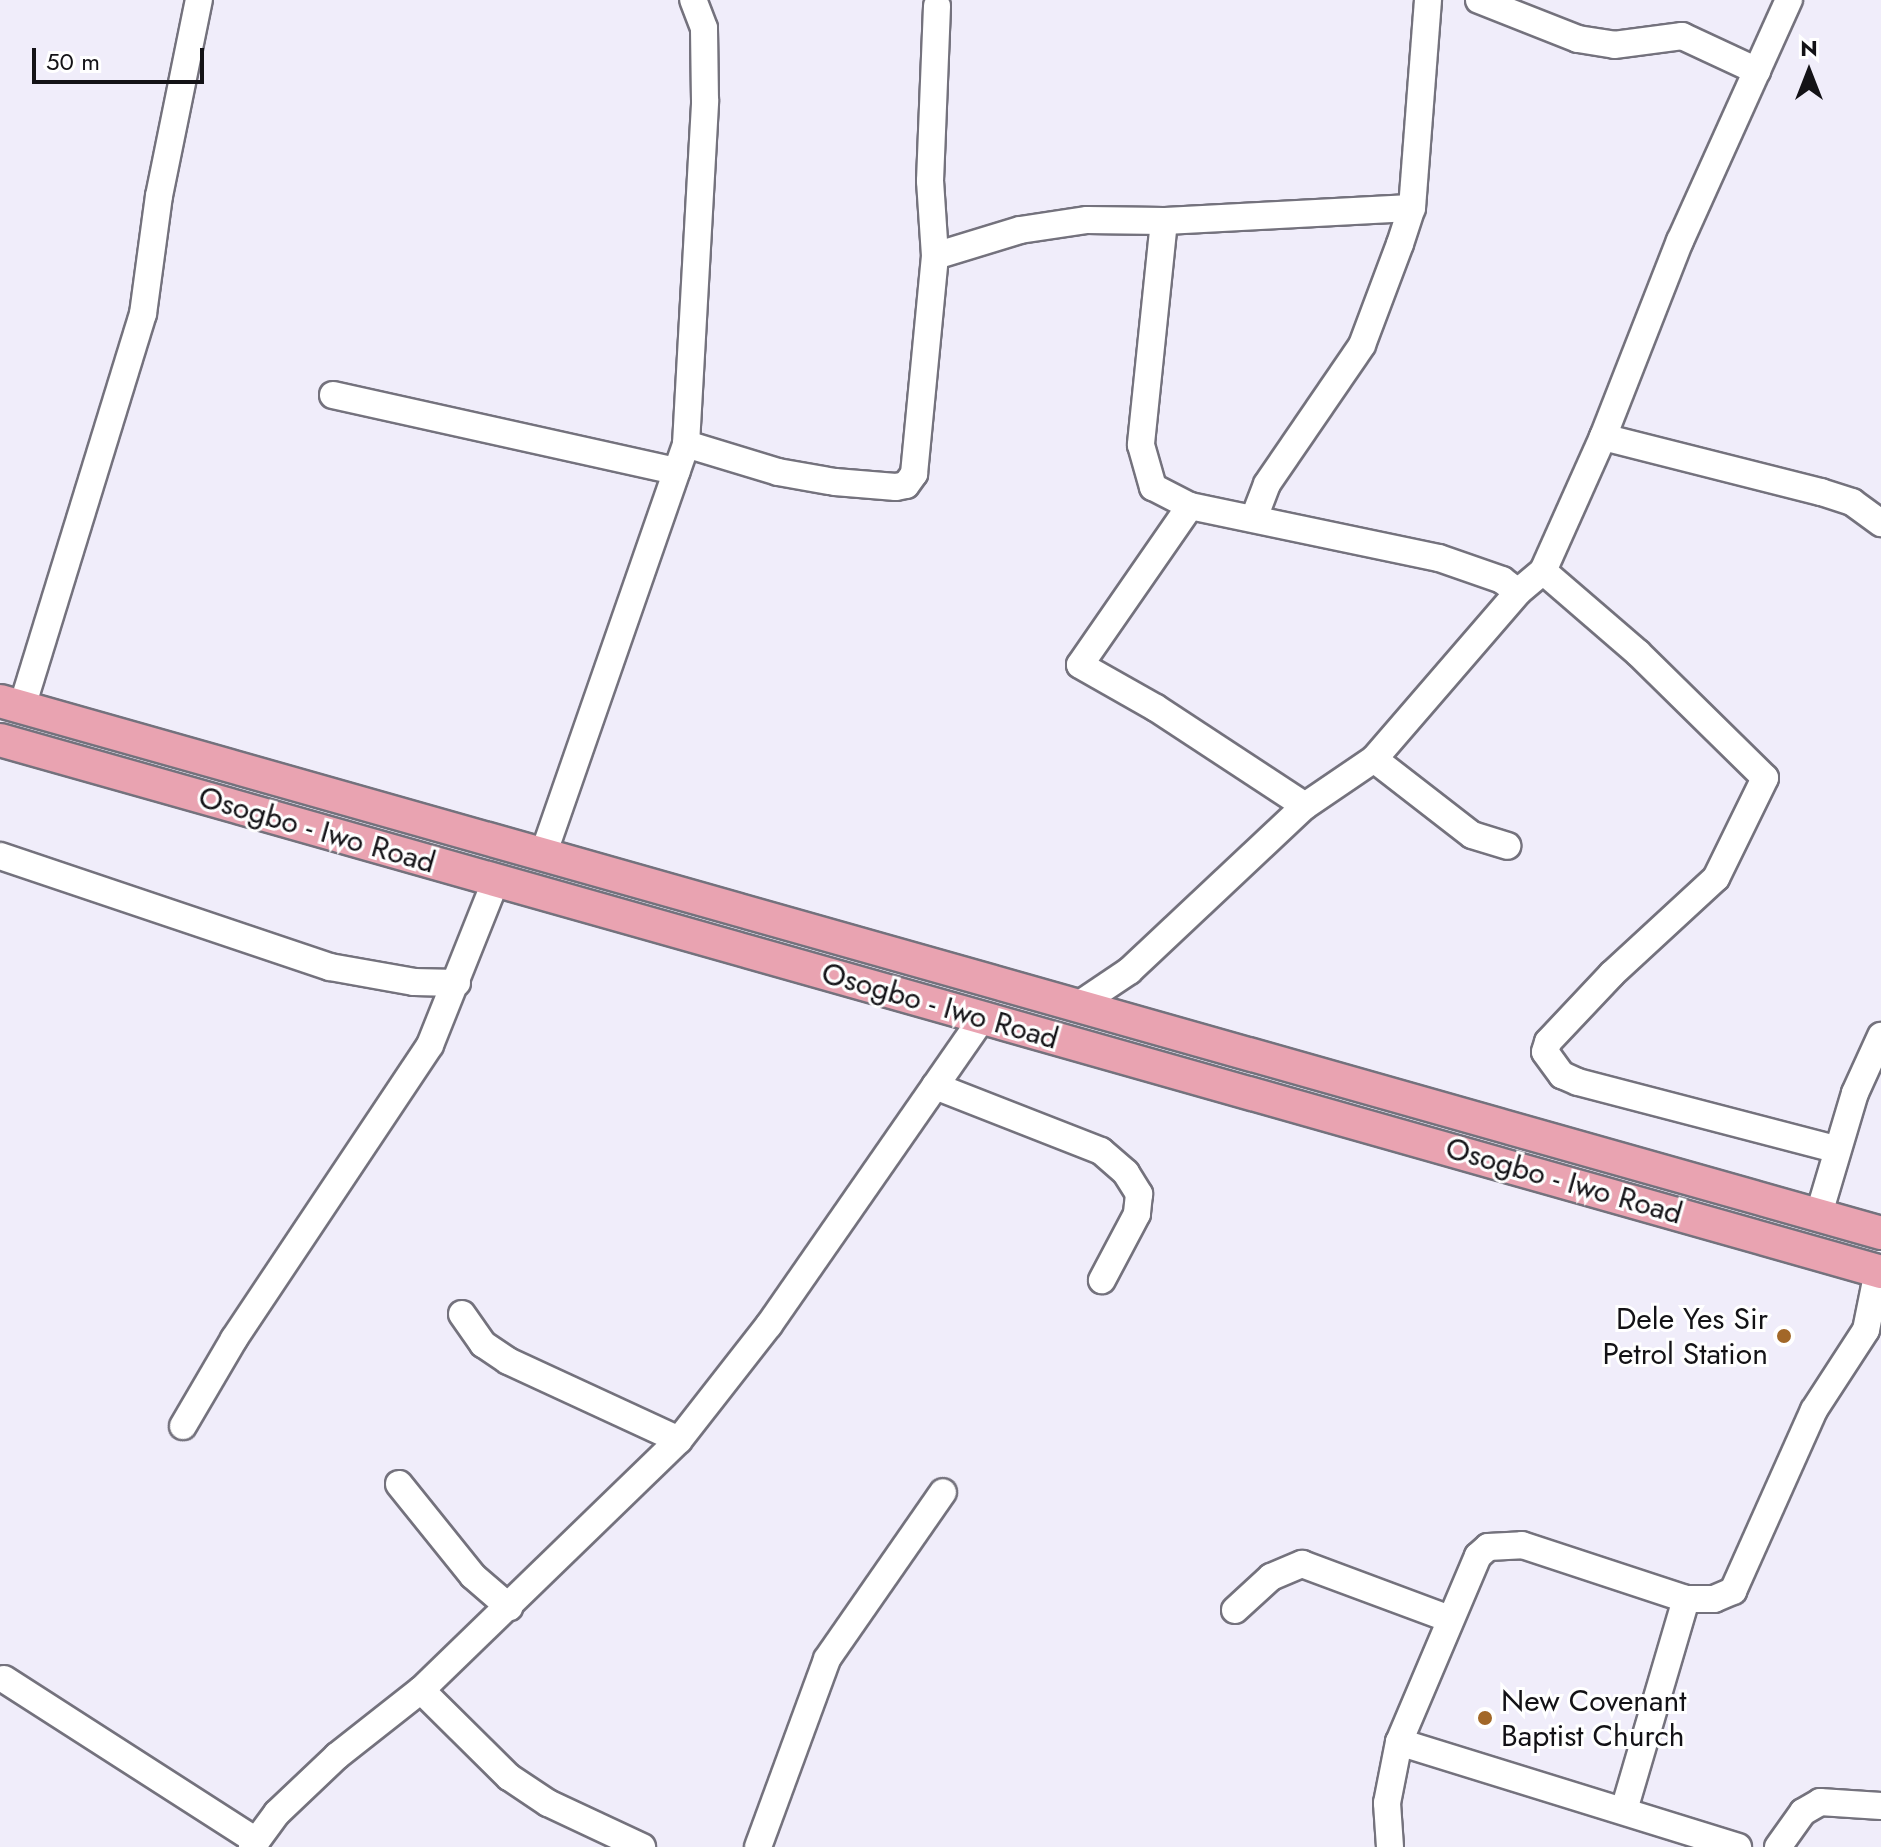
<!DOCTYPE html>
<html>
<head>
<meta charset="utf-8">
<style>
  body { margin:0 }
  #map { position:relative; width:1881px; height:1847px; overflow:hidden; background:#f0edfa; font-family:Jost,sans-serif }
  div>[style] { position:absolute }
  .roads { filter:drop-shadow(2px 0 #74727d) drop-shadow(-2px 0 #74727d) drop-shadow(0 2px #74727d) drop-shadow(0 -2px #74727d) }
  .minor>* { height:26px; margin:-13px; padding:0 13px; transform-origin:13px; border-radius:13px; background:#fff }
  .major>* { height:32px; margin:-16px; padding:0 16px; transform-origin:16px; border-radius:16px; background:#e9a3b1 }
  .dots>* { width:22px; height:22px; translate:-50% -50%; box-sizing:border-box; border:4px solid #fff; border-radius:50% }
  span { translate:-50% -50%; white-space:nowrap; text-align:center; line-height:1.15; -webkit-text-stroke:6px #fff; paint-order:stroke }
  .street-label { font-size:30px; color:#131216 }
  .poi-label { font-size:30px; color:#131216 }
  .right { translate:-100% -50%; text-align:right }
  .left { translate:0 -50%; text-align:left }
  .north { position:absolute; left:1769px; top:32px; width:80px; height:80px; -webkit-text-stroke:6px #fff; paint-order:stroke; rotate:0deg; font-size:22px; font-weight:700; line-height:32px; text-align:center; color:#131216 }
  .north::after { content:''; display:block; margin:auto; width:28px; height:36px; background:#131216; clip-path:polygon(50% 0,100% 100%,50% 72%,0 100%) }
  .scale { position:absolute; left:32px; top:48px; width:172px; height:36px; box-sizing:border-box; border:4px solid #131216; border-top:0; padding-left:10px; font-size:24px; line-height:28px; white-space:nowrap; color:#131216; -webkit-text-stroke:6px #fff; paint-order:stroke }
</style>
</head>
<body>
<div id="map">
  <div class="roads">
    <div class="minor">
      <i style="left:1479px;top:0;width:106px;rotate:21.5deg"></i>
      <i style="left:1578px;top:39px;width:36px;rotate:9deg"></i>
      <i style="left:1614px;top:45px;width:69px;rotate:-7.5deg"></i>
      <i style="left:1682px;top:36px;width:83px;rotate:25deg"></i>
      <i style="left:1164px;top:221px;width:225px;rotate:95.9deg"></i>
      <i style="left:1141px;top:445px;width:44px;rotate:74.1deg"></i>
      <i style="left:1153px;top:487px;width:42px;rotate:27.2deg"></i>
      <i style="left:1190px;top:506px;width:254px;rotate:11.8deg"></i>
      <i style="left:1439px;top:558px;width:67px;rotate:19.2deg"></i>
      <i style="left:1502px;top:580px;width:20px;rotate:37deg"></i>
      <i style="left:935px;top:256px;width:89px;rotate:-17deg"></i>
      <i style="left:1020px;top:230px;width:68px;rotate:-8.5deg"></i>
      <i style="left:1087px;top:220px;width:77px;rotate:0.7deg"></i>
      <i style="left:1164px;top:221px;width:248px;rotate:-3deg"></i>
      <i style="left:333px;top:395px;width:352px;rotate:12.5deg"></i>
      <i style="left:1603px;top:437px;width:225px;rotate:14.2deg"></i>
      <i style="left:1821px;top:492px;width:33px;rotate:18deg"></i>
      <i style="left:1852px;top:502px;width:36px;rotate:36deg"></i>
      <i style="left:686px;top:444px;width:96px;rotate:16.9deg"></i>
      <i style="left:778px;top:472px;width:58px;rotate:10deg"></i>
      <i style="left:835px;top:482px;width:61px;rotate:4.7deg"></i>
      <i style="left:896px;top:487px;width:10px;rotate:-11deg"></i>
      <i style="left:906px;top:485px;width:14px;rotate:-54deg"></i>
      <i style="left:914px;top:474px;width:219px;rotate:-84.5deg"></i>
      <i style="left:935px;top:256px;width:75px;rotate:-93.8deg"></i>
      <i style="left:930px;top:181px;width:175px;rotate:-87.7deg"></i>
      <i style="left:1190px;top:506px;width:193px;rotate:124.7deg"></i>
      <i style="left:1080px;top:665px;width:87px;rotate:29.5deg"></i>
      <i style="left:1156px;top:708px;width:178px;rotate:33.3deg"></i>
      <i style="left:1254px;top:518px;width:36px;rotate:-69deg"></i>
      <i style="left:1267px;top:484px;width:168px;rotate:-55.6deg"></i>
      <i style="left:1362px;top:345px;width:108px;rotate:-69.4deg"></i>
      <i style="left:1400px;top:244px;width:38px;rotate:-72deg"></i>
      <i style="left:1412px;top:208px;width:209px;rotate:-85.6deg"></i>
      <i style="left:1543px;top:571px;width:125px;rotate:40.8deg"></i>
      <i style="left:1638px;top:653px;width:178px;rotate:44.5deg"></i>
      <i style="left:1765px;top:778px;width:111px;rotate:116.1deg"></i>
      <i style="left:1716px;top:878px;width:142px;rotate:137.3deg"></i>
      <i style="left:1612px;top:974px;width:93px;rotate:133.3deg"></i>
      <i style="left:1548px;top:1042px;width:10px;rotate:107deg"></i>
      <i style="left:1545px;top:1052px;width:29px;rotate:54deg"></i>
      <i style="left:1562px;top:1075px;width:17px;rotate:24deg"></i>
      <i style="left:1578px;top:1082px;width:267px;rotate:14.6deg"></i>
      <i style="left:22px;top:707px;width:411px;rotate:-72.9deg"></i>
      <i style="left:143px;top:314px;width:119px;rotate:-82.3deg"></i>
      <i style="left:159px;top:196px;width:200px;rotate:-78.5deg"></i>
      <i style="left:1374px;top:759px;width:124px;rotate:37.8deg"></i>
      <i style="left:1472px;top:835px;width:37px;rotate:17deg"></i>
      <i style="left:543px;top:855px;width:435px;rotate:-70.8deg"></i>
      <i style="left:686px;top:444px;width:344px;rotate:-86.8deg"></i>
      <i style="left:705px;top:101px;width:73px;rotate:-90.8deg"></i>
      <i style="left:704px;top:28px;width:30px;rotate:-111deg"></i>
      <i style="left:0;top:856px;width:348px;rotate:18.6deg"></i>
      <i style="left:330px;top:967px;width:85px;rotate:10.1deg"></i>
      <i style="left:414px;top:982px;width:43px;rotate:1.3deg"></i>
      <i style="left:1077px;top:1006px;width:63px;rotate:-33.9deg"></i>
      <i style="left:1129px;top:971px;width:241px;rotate:-43.2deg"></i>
      <i style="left:1305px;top:806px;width:83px;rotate:-34.3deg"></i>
      <i style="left:1374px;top:759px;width:221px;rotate:-49.2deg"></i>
      <i style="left:1518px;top:592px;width:33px;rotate:-40deg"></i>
      <i style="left:1543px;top:571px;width:147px;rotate:-65.9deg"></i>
      <i style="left:1603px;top:437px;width:211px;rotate:-68.6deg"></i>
      <i style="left:1680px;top:241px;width:265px;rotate:-65.7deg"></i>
      <i style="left:935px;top:1086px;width:178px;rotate:21.4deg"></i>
      <i style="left:1101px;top:1151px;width:33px;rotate:41deg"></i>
      <i style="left:1126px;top:1173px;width:25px;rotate:58deg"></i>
      <i style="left:1139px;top:1194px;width:20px;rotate:96deg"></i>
      <i style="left:1137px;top:1214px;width:75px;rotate:117.9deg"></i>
      <i style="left:1818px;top:1217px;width:129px;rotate:-73.4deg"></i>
      <i style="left:1855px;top:1093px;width:63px;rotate:-65.5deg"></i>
      <i style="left:462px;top:1314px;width:37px;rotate:55deg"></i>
      <i style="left:483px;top:1344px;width:30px;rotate:34deg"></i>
      <i style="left:508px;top:1361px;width:188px;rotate:24.8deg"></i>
      <i style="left:183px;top:1426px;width:101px;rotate:-59.6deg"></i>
      <i style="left:234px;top:1339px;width:353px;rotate:-56.3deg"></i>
      <i style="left:430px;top:1045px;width:178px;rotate:-68.2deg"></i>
      <i style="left:399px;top:1484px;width:118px;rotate:51.2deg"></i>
      <i style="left:473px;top:1576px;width:48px;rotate:40.7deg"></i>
      <i style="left:1235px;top:1610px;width:49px;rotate:-42.5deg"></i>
      <i style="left:1271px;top:1577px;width:34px;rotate:-23deg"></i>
      <i style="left:1302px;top:1564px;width:158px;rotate:20.4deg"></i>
      <i style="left:4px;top:1679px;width:300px;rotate:32.7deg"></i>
      <i style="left:421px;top:1690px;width:124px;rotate:44.7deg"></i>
      <i style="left:509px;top:1777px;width:47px;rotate:33.7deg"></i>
      <i style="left:548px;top:1803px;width:104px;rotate:25.1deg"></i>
      <i style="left:1399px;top:1742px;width:355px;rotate:17.2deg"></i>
      <i style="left:1624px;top:1810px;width:220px;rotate:-73.6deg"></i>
      <i style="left:252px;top:1847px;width:42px;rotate:-53.7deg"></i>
      <i style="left:277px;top:1813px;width:83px;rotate:-43.5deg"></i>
      <i style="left:337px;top:1756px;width:107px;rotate:-38.2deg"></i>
      <i style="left:421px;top:1690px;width:359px;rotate:-44.1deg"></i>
      <i style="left:679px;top:1440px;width:146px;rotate:-52deg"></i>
      <i style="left:769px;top:1325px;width:373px;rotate:-55.2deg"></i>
      <i style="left:758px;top:1847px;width:200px;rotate:-69.8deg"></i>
      <i style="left:827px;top:1659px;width:203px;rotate:-55.2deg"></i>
      <i style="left:1390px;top:1847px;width:44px;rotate:-93.9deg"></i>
      <i style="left:1387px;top:1803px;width:62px;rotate:-78.9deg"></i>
      <i style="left:1399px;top:1742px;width:202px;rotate:-67deg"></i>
      <i style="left:1478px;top:1556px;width:13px;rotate:-42deg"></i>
      <i style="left:1488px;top:1547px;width:34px;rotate:-3deg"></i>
      <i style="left:1522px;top:1545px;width:173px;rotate:18.2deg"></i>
      <i style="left:1686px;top:1599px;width:28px"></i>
      <i style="left:1714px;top:1599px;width:21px;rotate:-23deg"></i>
      <i style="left:1733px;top:1591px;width:198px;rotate:-65.9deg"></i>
      <i style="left:1814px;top:1410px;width:95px;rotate:-57deg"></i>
      <i style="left:1866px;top:1330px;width:60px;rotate:-78.5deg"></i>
      <i style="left:1778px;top:1847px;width:43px;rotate:-54.5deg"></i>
      <i style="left:1803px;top:1812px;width:20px;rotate:-30deg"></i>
      <i style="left:1820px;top:1802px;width:61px;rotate:3.8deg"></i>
    </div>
    <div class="major">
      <i style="left:0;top:701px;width:1955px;rotate:15.79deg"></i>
      <i style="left:0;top:740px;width:1955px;rotate:15.79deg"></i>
    </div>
  </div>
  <div class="dots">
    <i style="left:1784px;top:1336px;background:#a26728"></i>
    <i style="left:1485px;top:1718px;background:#a26728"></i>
  </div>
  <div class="street-label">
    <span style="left:317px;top:830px;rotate:16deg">Osogbo - Iwo Road</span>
    <span style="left:940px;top:1006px;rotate:16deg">Osogbo - Iwo Road</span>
    <span style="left:1564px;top:1181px;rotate:16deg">Osogbo - Iwo Road</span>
  </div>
  <div class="poi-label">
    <span class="right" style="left:1768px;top:1336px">Dele Yes Sir<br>Petrol Station</span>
    <span class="left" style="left:1501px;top:1718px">New Covenant<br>Baptist Church</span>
  </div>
  <div class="north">N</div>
  <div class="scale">50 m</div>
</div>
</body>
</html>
